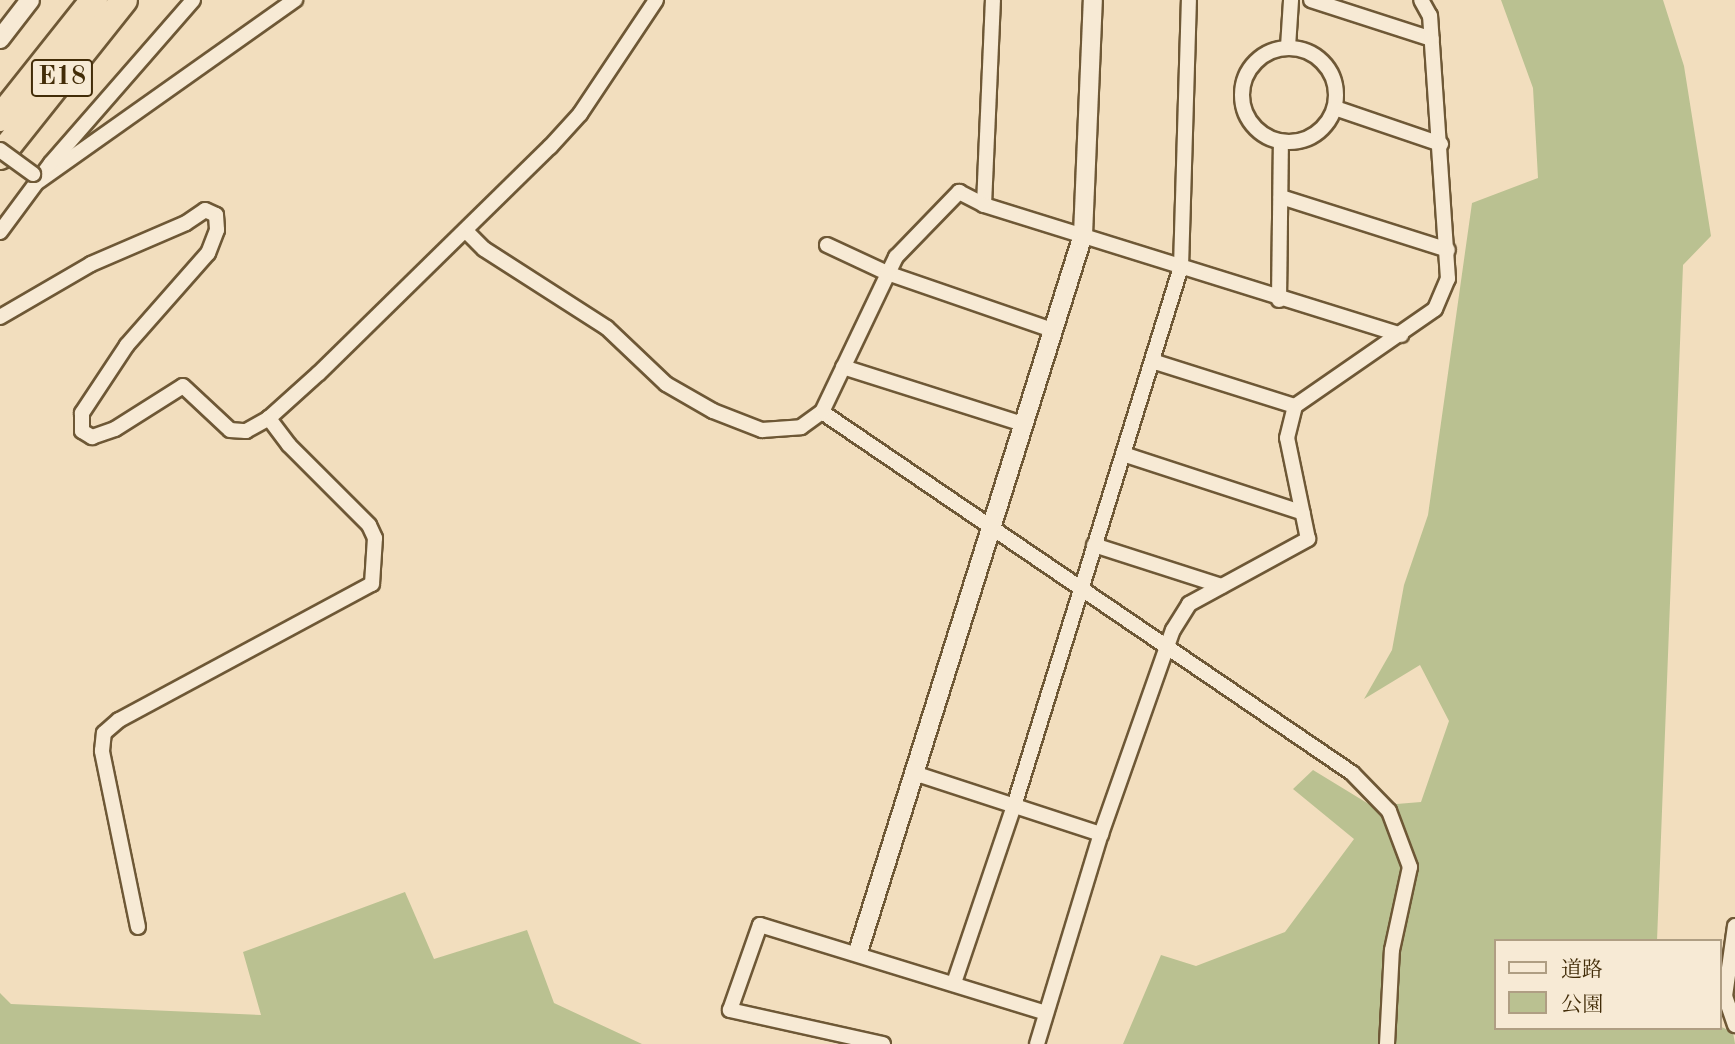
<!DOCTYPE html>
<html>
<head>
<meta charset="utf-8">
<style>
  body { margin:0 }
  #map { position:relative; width:1735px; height:1044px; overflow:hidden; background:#f2debe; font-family:"Old Standard TT","Noto Serif JP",serif }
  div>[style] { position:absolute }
  .green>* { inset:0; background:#bac191 }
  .roads { filter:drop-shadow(2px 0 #6e5836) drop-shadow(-2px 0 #6e5836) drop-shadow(0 2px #6e5836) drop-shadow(0 -2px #6e5836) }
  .minor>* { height:14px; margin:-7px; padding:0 7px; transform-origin:7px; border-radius:7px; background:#f7ead5 }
  .minor>.ring { margin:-7px; padding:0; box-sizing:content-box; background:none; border:14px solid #f7ead5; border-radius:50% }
  .tertiary>* { height:18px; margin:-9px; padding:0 9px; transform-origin:9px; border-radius:9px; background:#f7ead5 }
  .motorway>* { height:26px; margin:-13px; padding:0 13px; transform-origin:13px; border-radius:13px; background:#f2debe }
  .bridges { filter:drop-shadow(2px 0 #6e5836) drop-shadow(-2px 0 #6e5836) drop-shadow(0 2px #6e5836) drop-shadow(0 -2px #6e5836) }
  .minor-bridge>* { height:14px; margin:-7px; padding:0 7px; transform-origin:7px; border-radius:7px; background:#f7ead5 }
  span { translate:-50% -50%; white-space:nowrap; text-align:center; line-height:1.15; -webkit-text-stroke:6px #f7ead5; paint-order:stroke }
  .shield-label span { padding:2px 5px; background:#f7ead5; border:2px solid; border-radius:5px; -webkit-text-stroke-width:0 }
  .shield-label { font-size:26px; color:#422c08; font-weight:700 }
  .legend { position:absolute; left:1494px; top:939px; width:228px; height:91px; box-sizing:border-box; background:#f7ead5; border:2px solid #af9e83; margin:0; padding:9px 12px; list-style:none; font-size:21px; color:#422c08 }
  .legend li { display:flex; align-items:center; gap:14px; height:35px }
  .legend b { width:35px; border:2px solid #af9e83 }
</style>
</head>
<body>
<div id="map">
  <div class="green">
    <i style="clip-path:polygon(1501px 0,1663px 0,1684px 66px,1711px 236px,1683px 265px,1657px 941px,1495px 941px,1495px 1028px,1719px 1026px,1733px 1032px,1735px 1044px,1123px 1044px,1161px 955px,1196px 966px,1285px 932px,1354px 839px,1293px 789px,1313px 770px,1372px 806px,1421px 802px,1449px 721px,1420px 665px,1364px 699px,1392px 650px,1404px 585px,1428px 515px,1472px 203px,1538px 178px,1533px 88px)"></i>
    <i style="clip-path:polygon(405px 892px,434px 959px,527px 930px,554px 1003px,642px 1044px,0 1044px,0 993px,11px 1004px,261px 1015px,243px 952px)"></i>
  </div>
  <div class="roads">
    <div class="minor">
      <i style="left:1311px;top:0;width:127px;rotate:17.9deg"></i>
      <i style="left:1288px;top:47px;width:47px;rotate:-86.3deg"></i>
      <i class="ring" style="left:1242px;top:48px;width:80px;height:80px"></i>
      <i style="left:1335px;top:108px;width:112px;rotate:18.8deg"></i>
      <i style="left:39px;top:181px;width:314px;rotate:-35.3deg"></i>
      <i style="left:1281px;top:197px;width:175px;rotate:17.6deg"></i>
      <i style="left:984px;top:205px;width:205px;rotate:-87.5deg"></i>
      <i style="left:466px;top:231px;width:25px;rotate:45deg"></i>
      <i style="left:484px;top:249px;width:146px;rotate:32.7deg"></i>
      <i style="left:607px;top:328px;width:81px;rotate:43.5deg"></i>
      <i style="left:666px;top:384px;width:54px;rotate:29.9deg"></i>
      <i style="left:713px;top:411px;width:53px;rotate:21.2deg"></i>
      <i style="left:762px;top:430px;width:39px;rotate:-4deg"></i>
      <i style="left:801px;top:427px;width:26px;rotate:-36deg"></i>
      <i style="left:0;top:232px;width:86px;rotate:-53.5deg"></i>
      <i style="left:51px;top:163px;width:216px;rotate:-48.9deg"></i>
      <i style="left:827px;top:245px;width:66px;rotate:25deg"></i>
      <i style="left:887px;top:273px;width:176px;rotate:19deg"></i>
      <i style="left:1279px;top:300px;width:157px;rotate:-89.3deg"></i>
      <i style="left:0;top:317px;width:105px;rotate:-30.2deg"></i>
      <i style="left:91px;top:264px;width:103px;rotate:-23.3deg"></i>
      <i style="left:186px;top:223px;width:23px;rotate:-34deg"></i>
      <i style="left:205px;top:210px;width:12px;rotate:24deg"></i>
      <i style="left:216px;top:215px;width:15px;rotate:86deg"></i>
      <i style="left:217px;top:230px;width:25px;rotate:111deg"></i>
      <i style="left:208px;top:253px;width:123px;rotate:131.4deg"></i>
      <i style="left:127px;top:345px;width:82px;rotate:123.5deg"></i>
      <i style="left:82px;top:413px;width:18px;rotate:90deg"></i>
      <i style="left:82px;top:431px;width:12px;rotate:31deg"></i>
      <i style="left:92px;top:437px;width:24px;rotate:-19deg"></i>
      <i style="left:115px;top:429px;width:80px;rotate:-32.3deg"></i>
      <i style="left:183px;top:386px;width:64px;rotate:43.1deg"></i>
      <i style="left:230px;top:430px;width:16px;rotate:4deg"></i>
      <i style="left:246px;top:431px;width:26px;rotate:-29deg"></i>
      <i style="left:269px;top:418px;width:67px;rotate:-42deg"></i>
      <i style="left:319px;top:373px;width:323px;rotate:-44.4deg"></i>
      <i style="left:550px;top:147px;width:45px;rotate:-47.7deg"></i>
      <i style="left:580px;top:114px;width:137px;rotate:-56.3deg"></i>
      <i style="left:1152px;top:361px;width:150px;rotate:17.5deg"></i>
      <i style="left:843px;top:367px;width:189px;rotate:17.6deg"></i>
      <i style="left:1123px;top:454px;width:189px;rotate:18.1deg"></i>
      <i style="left:1094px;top:545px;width:134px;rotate:17.8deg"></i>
      <i style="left:914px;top:773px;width:197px;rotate:18.1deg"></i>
      <i style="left:1735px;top:926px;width:71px;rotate:98.1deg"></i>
      <i style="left:1725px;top:996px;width:31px;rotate:71deg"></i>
      <i style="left:138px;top:927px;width:180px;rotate:-101.6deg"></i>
      <i style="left:102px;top:751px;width:18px;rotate:-84deg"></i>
      <i style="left:104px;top:733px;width:20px;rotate:-41deg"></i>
      <i style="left:119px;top:720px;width:287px;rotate:-28.3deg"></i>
      <i style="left:372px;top:584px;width:46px;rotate:-86.3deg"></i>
      <i style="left:375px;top:538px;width:14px;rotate:-115deg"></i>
      <i style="left:369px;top:525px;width:113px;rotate:-135deg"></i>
      <i style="left:289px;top:445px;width:34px;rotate:-127deg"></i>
      <i style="left:954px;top:983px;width:187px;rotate:-71.3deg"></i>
      <i style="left:1014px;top:806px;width:564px;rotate:-72.79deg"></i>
      <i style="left:1181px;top:267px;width:267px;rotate:-88.3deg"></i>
      <i style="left:883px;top:1044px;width:157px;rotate:-167.5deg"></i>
      <i style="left:730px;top:1010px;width:90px;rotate:-70.6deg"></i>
      <i style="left:760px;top:925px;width:299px;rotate:17.1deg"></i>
      <i style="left:1037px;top:1044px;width:220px;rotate:-73.1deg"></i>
      <i style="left:1101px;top:834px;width:216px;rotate:-70.6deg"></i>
      <i style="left:1173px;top:630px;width:31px;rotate:-58deg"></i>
      <i style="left:1189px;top:604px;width:136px;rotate:-28.6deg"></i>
      <i style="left:1308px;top:539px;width:103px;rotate:-101.7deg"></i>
      <i style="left:1287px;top:438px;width:33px;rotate:-76deg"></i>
      <i style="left:1295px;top:406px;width:170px;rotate:-34.7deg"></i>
      <i style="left:1435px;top:309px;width:33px;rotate:-67deg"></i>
      <i style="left:1448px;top:279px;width:264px;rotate:-93.9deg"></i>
      <i style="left:1430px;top:16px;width:18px;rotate:-119deg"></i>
      <i style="left:1387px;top:1044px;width:94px;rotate:-87deg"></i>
      <i style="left:1392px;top:950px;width:85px;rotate:-77.8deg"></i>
      <i style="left:1410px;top:867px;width:60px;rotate:-110.6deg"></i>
      <i style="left:1389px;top:811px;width:53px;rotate:-134.2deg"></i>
      <i style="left:1352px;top:773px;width:641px;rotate:-145.74deg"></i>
      <i style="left:822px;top:412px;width:172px;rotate:-64.5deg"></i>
      <i style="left:896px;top:257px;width:91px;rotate:-45.9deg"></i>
      <i style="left:959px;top:192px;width:28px;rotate:27deg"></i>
      <i style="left:984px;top:205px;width:437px;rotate:17.3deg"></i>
    </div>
    <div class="tertiary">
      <i style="left:0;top:39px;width:49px;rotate:-52.4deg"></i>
      <i style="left:858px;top:952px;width:751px;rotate:-72.58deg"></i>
      <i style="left:1083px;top:235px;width:235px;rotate:-87.6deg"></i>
    </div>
    <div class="motorway">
      <i style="left:0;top:118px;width:151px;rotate:-51.5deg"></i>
      <i style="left:0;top:156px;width:199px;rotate:-51.5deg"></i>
    </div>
  </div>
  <div class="bridges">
    <div class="minor-bridge">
      <i style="left:0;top:150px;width:41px;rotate:36deg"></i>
    </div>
  </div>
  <div class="shield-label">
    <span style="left:62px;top:78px">E18</span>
  </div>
  <ul class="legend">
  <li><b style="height:9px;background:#f7ead5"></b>道路</li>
  <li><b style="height:19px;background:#bac191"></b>公園</li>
  </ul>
</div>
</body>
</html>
